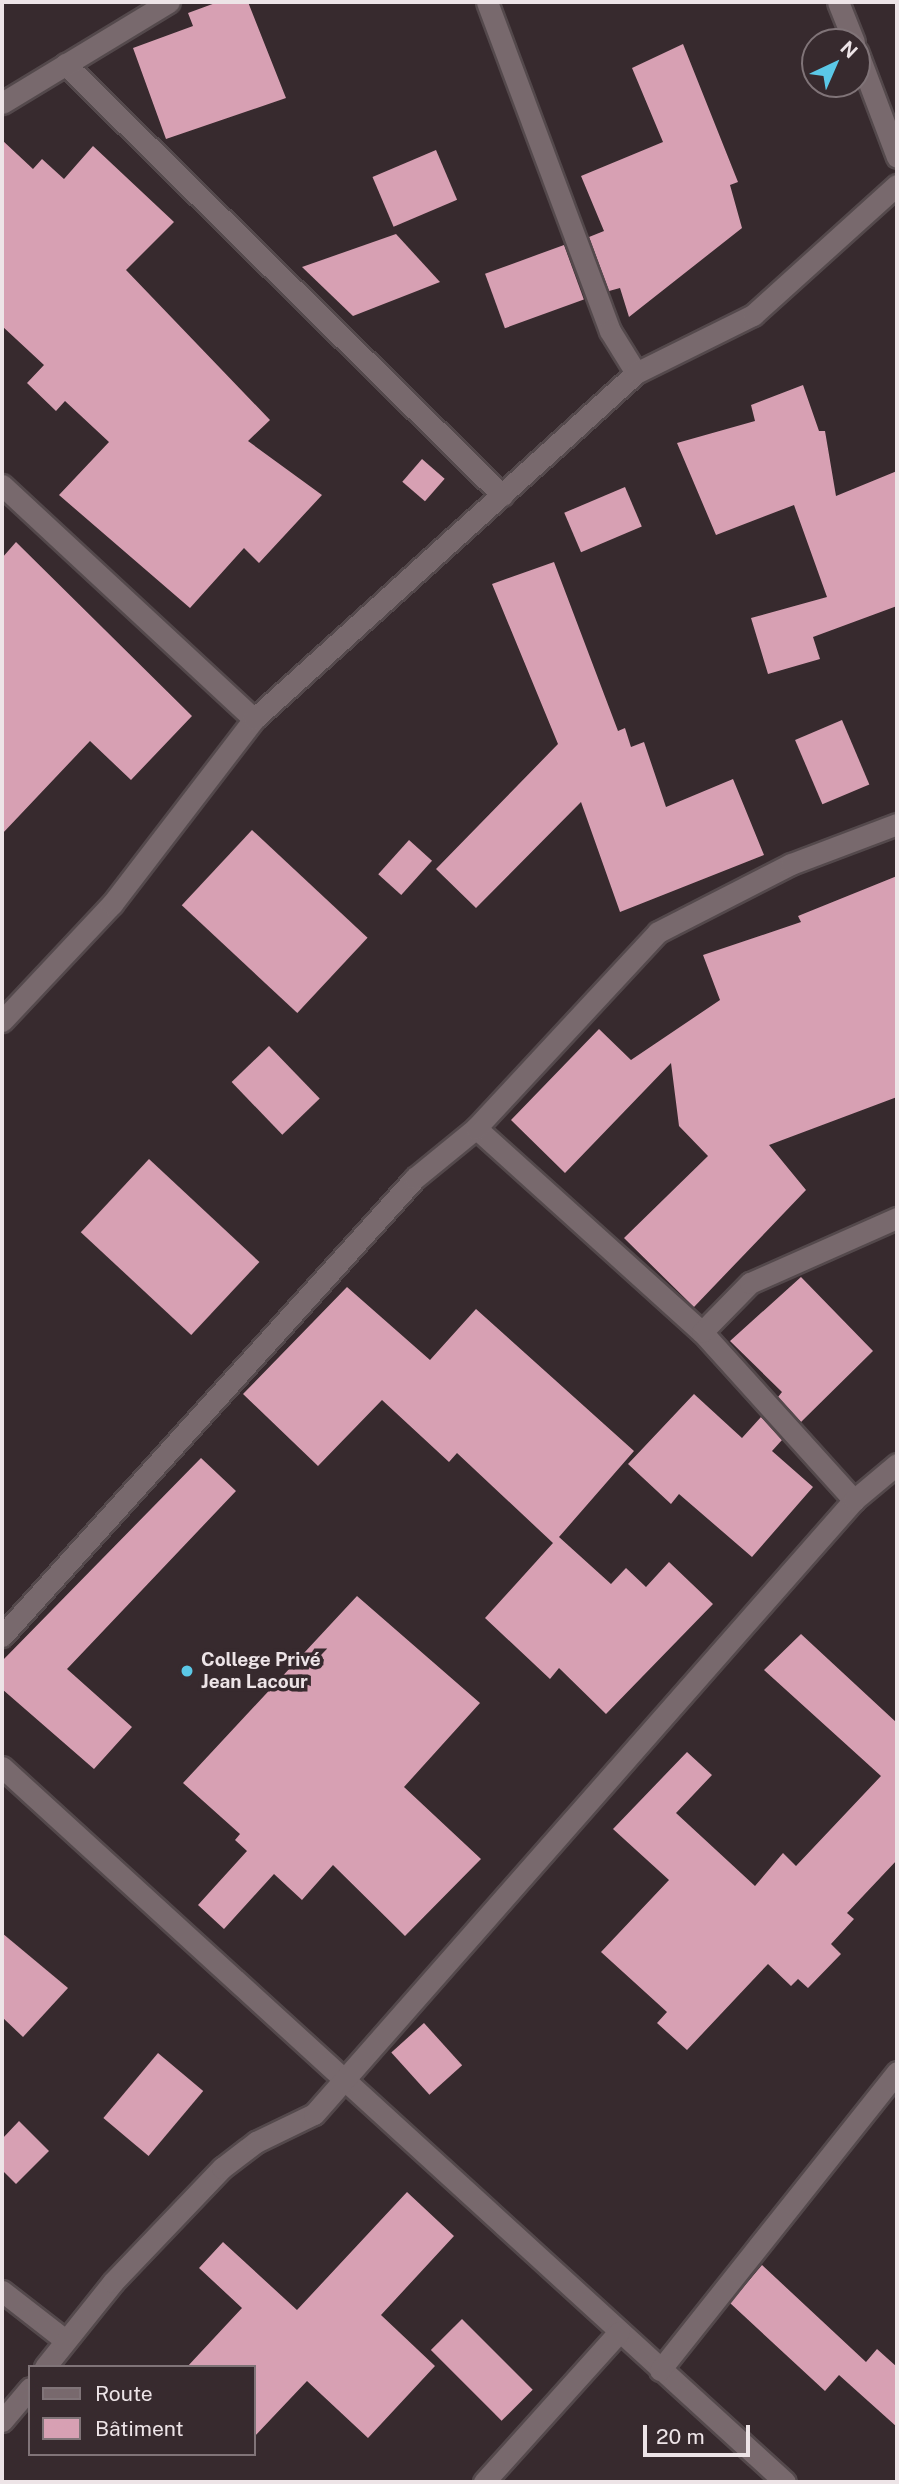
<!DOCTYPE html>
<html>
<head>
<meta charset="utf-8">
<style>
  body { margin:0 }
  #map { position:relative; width:899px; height:2484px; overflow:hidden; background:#372a2e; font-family:"Public Sans",sans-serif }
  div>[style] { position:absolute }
  .building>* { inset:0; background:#d7a0b3; transform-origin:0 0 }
  .roads { filter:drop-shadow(2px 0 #54494c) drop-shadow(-2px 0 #54494c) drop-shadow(0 2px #54494c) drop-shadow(0 -2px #54494c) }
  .minor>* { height:21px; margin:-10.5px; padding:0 10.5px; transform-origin:10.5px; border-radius:10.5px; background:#78696d }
  .dots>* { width:19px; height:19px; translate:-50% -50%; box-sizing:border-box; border:4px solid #372a2e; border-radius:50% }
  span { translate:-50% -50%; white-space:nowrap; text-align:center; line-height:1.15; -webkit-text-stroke:7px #372a2e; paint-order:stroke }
  .poi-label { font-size:19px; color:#ede4e7; font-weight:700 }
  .left { translate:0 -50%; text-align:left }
  .frame { position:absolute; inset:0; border:4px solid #ede4e7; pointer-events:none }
  .legend { position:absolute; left:28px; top:2365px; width:228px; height:91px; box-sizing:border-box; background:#372a2e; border:2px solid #807478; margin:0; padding:9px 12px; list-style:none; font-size:21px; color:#ede4e7 }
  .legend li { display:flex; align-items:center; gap:14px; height:35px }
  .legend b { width:35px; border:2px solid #807478 }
  .north { position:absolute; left:801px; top:28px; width:70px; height:70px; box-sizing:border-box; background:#372a2e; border:2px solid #807478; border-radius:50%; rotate:44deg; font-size:19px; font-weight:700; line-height:28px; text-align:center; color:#ede4e7 }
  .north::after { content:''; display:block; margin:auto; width:24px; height:32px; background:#5bc8e7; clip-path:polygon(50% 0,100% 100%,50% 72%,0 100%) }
  .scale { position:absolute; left:643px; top:2425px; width:107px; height:32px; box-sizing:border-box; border:4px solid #ede4e7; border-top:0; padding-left:9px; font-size:21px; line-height:24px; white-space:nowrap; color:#ede4e7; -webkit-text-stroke:5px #372a2e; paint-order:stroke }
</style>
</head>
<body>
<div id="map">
  <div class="building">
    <i style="clip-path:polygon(218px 2px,248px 2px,286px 98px,166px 139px,133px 48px,193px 26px,188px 13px)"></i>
    <i style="clip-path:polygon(683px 44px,738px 182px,730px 185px,742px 228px,629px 317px,620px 288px,609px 291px,589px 237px,604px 231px,581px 176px,663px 142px,632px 68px)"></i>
    <i style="clip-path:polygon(2px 140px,33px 169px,42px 159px,64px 179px,93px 146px,174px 222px,126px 270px,270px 420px,248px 441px,322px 495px,259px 563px,244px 548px,190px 608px,59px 495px,109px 442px,65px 401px,56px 411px,27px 383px,44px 365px,2px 326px)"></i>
    <i style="left:436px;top:150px;width:54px;height:69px;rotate:67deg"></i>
    <i style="clip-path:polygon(396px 234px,440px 282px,353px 316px,302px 267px)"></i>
    <i style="left:564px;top:245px;width:58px;height:84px;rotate:70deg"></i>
    <i style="clip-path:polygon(803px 385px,819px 431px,825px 431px,836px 496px,897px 471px,897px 606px,813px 637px,820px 659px,768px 674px,751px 618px,827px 597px,794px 505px,716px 535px,677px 443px,755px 421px,751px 405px)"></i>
    <i style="left:422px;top:459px;width:30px;height:30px;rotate:41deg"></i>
    <i style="left:625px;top:487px;width:43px;height:66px;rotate:67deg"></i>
    <i style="clip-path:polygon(16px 542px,192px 716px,131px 780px,90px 741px,2px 834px,2px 558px)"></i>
    <i style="clip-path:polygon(554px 562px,618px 731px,625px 728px,631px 747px,644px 742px,666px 807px,733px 779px,764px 855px,620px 912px,581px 802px,476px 908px,436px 869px,558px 744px,492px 584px)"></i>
    <i style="left:842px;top:720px;width:70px;height:51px;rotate:67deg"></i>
    <i style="left:252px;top:830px;width:158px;height:103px;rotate:43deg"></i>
    <i style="left:409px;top:840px;width:31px;height:46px;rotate:42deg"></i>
    <i style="clip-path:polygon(897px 876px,897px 1097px,769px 1145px,806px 1190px,694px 1307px,624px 1238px,708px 1156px,679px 1126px,671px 1063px,565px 1173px,511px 1120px,599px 1029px,631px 1060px,720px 1000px,703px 955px,801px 922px,798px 916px)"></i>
    <i style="left:269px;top:1046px;width:73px;height:52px;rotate:46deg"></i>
    <i style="left:149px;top:1159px;width:151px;height:100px;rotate:43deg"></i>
    <i style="clip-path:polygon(801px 1277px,873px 1351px,801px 1422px,778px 1397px,782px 1392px,730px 1341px)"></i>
    <i style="clip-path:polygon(347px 1287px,430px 1360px,476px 1309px,634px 1451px,559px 1537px,611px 1584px,626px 1568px,646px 1587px,669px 1562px,713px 1604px,606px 1714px,559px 1668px,550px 1679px,485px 1618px,553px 1543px,457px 1453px,449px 1462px,382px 1400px,318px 1466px,243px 1394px)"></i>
    <i style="clip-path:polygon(694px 1394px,742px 1438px,761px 1417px,782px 1440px,772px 1451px,813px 1487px,752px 1557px,679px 1494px,671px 1504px,628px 1464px)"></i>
    <i style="clip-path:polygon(201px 1458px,236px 1491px,67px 1669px,132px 1727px,94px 1769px,2px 1689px,2px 1661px)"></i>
    <i style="clip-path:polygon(357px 1596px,480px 1703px,404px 1787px,481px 1859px,405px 1936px,333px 1865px,302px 1900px,274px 1874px,224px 1929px,198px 1905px,247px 1851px,235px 1840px,240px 1834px,183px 1783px)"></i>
    <i style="clip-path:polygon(801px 1634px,897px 1723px,897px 1860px,847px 1913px,854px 1919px,831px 1944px,841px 1954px,808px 1988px,798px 1979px,791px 1986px,768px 1964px,687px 2050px,657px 2023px,667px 2012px,601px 1952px,669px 1880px,613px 1829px,687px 1752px,712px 1775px,676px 1813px,755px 1886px,783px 1853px,796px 1866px,881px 1776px,764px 1670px)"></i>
    <i style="clip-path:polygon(2px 1933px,68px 1988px,23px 2037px,2px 2017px)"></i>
    <i style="left:424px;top:2023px;width:57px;height:44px;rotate:48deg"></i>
    <i style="left:158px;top:2053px;width:59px;height:85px;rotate:40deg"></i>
    <i style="clip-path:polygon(19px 2121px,49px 2151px,16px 2184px,2px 2170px,2px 2139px)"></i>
    <i style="clip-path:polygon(407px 2192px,454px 2236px,381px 2315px,435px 2366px,368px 2438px,307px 2381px,254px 2437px,254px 2367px,187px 2367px,242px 2308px,199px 2268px,223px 2242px,297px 2310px)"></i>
    <i style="clip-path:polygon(762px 2265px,866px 2362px,877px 2349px,897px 2367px,897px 2427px,839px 2375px,825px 2391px,730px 2303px)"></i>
    <i style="left:462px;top:2319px;width:100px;height:44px;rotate:45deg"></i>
  </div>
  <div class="roads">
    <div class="minor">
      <i style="left:487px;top:2px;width:351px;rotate:69.5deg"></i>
      <i style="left:610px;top:331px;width:49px;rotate:58.2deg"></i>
      <i style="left:838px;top:2px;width:43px;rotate:68.2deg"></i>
      <i style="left:857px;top:51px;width:113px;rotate:69.3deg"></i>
      <i style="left:65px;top:64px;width:614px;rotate:44.6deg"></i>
      <i style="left:2px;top:103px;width:195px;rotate:-31.2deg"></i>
      <i style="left:2px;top:485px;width:344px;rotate:42.9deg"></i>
      <i style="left:2px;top:1021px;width:161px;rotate:-46.8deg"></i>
      <i style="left:112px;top:904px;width:233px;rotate:-52.5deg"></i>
      <i style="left:254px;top:719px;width:515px;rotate:-42.17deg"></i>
      <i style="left:636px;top:373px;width:131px;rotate:-26.4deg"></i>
      <i style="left:753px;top:315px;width:194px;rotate:-42.1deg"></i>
      <i style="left:476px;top:1128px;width:304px;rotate:42.1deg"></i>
      <i style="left:702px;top:1332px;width:227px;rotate:47.9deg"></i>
      <i style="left:702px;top:1332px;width:69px;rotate:-45.6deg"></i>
      <i style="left:750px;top:1283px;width:161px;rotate:-23.9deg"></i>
      <i style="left:2px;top:1636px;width:617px;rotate:-47.96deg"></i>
      <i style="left:415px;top:1178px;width:79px;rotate:-39.3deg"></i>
      <i style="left:476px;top:1128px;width:267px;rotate:-47.1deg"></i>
      <i style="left:658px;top:932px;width:149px;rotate:-27.1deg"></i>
      <i style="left:791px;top:864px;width:113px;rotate:-20.7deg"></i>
      <i style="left:2px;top:1767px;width:1060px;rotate:42.4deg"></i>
      <i style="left:2px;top:2291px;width:80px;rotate:37.9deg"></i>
      <i style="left:45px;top:2367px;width:109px;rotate:-51.3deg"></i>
      <i style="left:113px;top:2282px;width:158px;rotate:-46.3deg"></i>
      <i style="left:222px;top:2168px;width:43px;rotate:-37.4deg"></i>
      <i style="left:256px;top:2142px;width:64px;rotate:-25.8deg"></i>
      <i style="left:314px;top:2114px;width:818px;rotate:-48.67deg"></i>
      <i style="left:854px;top:1500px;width:56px;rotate:-39.9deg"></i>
      <i style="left:660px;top:2370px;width:381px;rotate:-51.5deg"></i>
      <i style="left:2px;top:2421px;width:43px;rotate:-49.7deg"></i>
      <i style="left:484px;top:2482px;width:202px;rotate:-48deg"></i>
    </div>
  </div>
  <div class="dots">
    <i style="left:187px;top:1671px;background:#5bc8e7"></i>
  </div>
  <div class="poi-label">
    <span class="left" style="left:201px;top:1671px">College Privé<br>Jean Lacour</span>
  </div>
  <div class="frame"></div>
  <ul class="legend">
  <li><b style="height:9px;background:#78696d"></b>Route</li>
  <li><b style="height:19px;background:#d7a0b3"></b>Bâtiment</li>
  </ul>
  <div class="north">N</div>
  <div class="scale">20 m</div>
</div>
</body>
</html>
